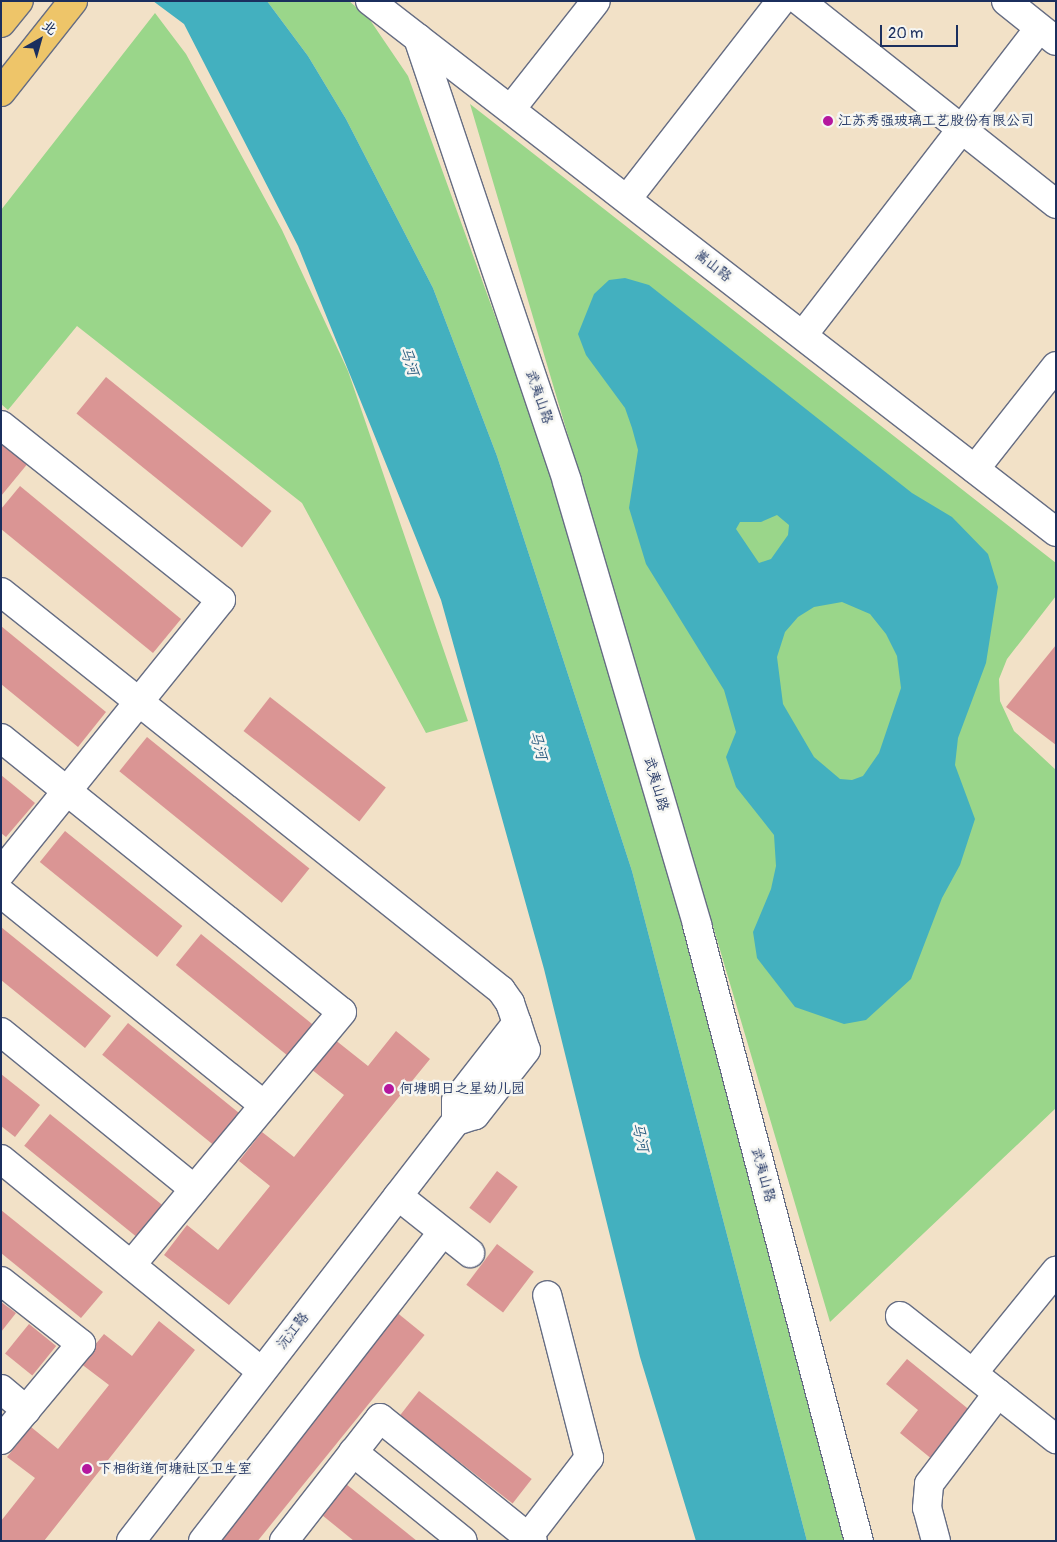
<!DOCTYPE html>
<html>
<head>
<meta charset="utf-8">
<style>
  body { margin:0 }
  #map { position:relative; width:1057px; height:1542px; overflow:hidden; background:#f2e1c7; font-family:Pangolin,"LXGW WenKai TC",sans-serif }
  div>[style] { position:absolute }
  .green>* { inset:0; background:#9ad68a }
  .water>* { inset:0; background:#43b0bf }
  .building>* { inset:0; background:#da9594; transform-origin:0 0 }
  .roads { filter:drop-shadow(1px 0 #666d83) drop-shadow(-1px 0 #666d83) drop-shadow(0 1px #666d83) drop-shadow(0 -1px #666d83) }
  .minor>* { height:28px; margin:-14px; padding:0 14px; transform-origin:14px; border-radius:14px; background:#fff }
  .major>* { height:28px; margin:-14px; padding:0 14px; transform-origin:14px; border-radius:14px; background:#eec569 }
  .dots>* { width:14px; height:14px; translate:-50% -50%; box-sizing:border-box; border:2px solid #f6f6f2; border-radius:50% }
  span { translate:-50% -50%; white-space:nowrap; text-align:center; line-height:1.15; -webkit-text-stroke:5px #f6f6f2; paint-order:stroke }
  .poi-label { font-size:14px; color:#1b2f5e }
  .left { translate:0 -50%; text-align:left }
  .street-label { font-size:14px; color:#1b2f5e }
  .water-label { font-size:15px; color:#295c80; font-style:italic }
  .frame { position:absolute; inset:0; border:2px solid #1b2f5e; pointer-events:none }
  .north { position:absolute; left:15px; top:15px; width:50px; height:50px; -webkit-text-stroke:4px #f6f6f2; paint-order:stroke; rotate:38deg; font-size:14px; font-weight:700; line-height:20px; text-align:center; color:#1b2f5e }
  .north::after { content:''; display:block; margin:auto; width:18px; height:22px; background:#1b2f5e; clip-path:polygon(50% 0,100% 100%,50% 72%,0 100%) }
  .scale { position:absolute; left:880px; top:25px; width:78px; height:22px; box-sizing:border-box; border:2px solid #1b2f5e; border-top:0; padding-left:6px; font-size:15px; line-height:18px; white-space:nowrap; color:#1b2f5e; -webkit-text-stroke:4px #f6f6f2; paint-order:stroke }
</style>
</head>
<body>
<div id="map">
  <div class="green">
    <i style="clip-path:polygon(267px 1px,349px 1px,368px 17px,408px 76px,586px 567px,732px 1096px,847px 1541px,807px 1541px,632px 871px,497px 456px,433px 288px,346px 119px,308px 56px)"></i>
    <i style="clip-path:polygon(155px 13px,186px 54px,282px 230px,348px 371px,468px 721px,426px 733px,302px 503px,77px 326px,8px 410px,1px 404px,1px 210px)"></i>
    <i style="clip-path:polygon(470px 104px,1056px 563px,1056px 596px,1007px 659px,999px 679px,1000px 701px,1014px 731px,1056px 770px,1056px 1108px,830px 1322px)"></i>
  </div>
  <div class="water">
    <i style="clip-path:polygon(153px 1px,267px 1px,308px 56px,346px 119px,433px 288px,497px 456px,632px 871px,807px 1541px,696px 1541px,640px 1357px,544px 969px,441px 600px,298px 246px,184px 24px)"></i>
    <i style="clip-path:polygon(evenodd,625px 278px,649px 285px,912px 493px,952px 517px,988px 554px,998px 587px,986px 663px,958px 738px,955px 765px,975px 819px,960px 865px,942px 898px,911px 979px,866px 1020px,844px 1024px,795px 1007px,757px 958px,753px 932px,771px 889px,776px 866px,774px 835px,736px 787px,726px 757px,736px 732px,724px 690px,646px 564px,629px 508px,638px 450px,632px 428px,625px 408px,586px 355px,578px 334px,594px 294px,609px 280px,625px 278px,777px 515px,789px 525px,788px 535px,771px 559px,759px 563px,736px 529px,740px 522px,761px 522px,777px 515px,625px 278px,842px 602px,870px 614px,886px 634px,897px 656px,901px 688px,879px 753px,863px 776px,852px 780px,840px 779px,814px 757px,783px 704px,777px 657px,785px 632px,798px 617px,814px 607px,842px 602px)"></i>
  </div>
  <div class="building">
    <i style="left:106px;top:377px;width:213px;height:47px;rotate:39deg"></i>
    <i style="clip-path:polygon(1px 439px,29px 462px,1px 496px)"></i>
    <i style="clip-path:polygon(20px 486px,181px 619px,153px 653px,1px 529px,1px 509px)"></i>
    <i style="clip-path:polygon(1px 626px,106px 712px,78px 747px,1px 684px)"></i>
    <i style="clip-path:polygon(1056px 645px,1056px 745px,1006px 707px)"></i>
    <i style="left:270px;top:697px;width:147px;height:43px;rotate:38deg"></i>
    <i style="left:147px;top:737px;width:209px;height:44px;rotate:39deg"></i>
    <i style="clip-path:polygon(1px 775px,35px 803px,6px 837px,1px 833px)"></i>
    <i style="left:65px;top:831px;width:151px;height:40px;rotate:39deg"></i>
    <i style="clip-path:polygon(1px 927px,111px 1016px,85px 1048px,1px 980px)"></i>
    <i style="left:201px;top:934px;width:152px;height:40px;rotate:39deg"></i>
    <i style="left:128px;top:1023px;width:152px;height:41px;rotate:39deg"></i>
    <i style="clip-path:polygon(396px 1031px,430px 1059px,229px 1305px,164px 1255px,187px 1225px,218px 1250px,270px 1186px,239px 1161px,262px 1132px,294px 1157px,344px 1095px,311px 1069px,334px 1039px,368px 1066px)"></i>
    <i style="clip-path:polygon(1px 1074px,40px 1105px,15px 1137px,1px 1126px)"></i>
    <i style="left:50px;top:1114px;width:152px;height:41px;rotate:39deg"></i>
    <i style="left:497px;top:1171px;width:26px;height:46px;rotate:37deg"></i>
    <i style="clip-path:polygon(1px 1210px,103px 1292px,81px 1318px,1px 1253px)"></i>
    <i style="left:497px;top:1244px;width:46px;height:51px;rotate:37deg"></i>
    <i style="clip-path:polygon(1px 1302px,16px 1313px,1px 1332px)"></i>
    <i style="left:395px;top:1311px;width:38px;height:292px;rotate:39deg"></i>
    <i style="clip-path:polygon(159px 1321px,195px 1350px,44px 1541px,1px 1541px,1px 1521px,35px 1478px,7px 1457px,31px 1427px,58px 1449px,109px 1385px,80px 1363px,104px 1334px,132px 1356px)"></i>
    <i style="left:29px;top:1324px;width:35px;height:38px;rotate:39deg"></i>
    <i style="clip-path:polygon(907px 1359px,972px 1412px,933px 1460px,900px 1433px,918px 1410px,886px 1384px)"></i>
    <i style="left:419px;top:1391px;width:143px;height:31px;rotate:38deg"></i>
    <i style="clip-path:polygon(346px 1484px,417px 1541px,354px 1541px,322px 1515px)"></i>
  </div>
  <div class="roads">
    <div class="minor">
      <i style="left:370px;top:1px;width:868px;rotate:37.74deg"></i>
      <i style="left:800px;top:1px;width:327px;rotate:38.4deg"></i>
      <i style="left:1006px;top:1px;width:64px;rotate:38.7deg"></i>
      <i style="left:418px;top:38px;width:468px;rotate:71.4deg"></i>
      <i style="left:567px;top:482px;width:462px;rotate:73.6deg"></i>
      <i style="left:697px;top:925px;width:637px;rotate:75.27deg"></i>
      <i style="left:511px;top:109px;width:137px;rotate:-51.8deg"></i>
      <i style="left:627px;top:199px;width:251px;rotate:-52.1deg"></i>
      <i style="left:803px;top:335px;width:387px;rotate:-52.4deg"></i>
      <i style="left:1px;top:425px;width:281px;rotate:38.5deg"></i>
      <i style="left:221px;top:600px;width:351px;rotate:128.9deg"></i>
      <i style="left:975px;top:469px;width:131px;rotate:-51.8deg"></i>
      <i style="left:1px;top:592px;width:639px;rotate:38.52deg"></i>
      <i style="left:501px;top:990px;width:16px;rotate:55deg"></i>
      <i style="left:510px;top:1003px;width:21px;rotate:71deg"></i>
      <i style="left:517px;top:1023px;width:28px;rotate:72deg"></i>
      <i style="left:526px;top:1050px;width:83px;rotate:128.1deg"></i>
      <i style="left:475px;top:1115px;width:20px;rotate:162deg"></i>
      <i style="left:456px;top:1121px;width:20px;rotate:-90deg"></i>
      <i style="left:456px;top:1101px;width:99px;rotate:-52deg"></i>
      <i style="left:1px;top:738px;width:437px;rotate:38.8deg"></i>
      <i style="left:342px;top:1012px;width:329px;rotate:129.8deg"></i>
      <i style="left:1px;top:893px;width:338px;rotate:38.9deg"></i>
      <i style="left:1px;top:1032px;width:249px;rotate:39.1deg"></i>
      <i style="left:1px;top:1159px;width:335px;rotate:39.2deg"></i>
      <i style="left:398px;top:1196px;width:92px;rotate:38.4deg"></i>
      <i style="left:1px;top:1281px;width:102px;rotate:38.2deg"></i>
      <i style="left:81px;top:1344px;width:125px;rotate:129.8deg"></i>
      <i style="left:900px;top:1316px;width:199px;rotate:38.3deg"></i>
      <i style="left:973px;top:1373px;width:132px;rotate:-50.9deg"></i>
      <i style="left:1px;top:1389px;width:33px;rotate:40deg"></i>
      <i style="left:353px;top:1452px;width:141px;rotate:39deg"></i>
      <i style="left:131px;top:1541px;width:531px;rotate:-52.27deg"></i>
      <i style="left:203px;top:1541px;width:391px;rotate:-52.2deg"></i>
      <i style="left:284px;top:1541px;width:156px;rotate:-52deg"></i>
      <i style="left:380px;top:1418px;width:196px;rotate:38.8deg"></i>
      <i style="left:525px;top:1541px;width:105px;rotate:-52.4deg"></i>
      <i style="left:589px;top:1458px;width:168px;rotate:-104.4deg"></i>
      <i style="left:936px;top:1541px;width:34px;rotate:-105deg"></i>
      <i style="left:927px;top:1508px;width:24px;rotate:-85deg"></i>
      <i style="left:929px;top:1484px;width:114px;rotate:-52.8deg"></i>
    </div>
    <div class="major">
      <i style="left:1px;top:23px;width:28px;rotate:-51deg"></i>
      <i style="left:1px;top:92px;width:116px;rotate:-51.6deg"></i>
    </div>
  </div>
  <div class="dots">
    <i style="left:828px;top:121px;background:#b5179e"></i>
    <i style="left:389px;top:1089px;background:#b5179e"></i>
    <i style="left:87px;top:1469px;background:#b5179e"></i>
  </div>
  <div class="poi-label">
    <span class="left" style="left:838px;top:121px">江苏秀强玻璃工艺股份有限公司</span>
    <span class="left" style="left:399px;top:1089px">何塘明日之星幼儿园</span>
    <span class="left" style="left:98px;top:1469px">下相街道何塘社区卫生室</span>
  </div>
  <div class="street-label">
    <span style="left:713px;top:266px;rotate:38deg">嵩山路</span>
    <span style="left:539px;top:397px;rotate:71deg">武夷山路</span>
    <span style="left:656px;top:784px;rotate:74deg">武夷山路</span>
    <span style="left:763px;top:1175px;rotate:75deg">武夷山路</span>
    <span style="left:293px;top:1331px;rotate:-52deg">沅江路</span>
  </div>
  <div class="water-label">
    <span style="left:409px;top:361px;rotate:71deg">马河</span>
    <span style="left:538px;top:745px;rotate:74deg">马河</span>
    <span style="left:640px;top:1137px;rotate:77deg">马河</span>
  </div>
  <div class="frame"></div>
  <div class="north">北</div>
  <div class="scale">20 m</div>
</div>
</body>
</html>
